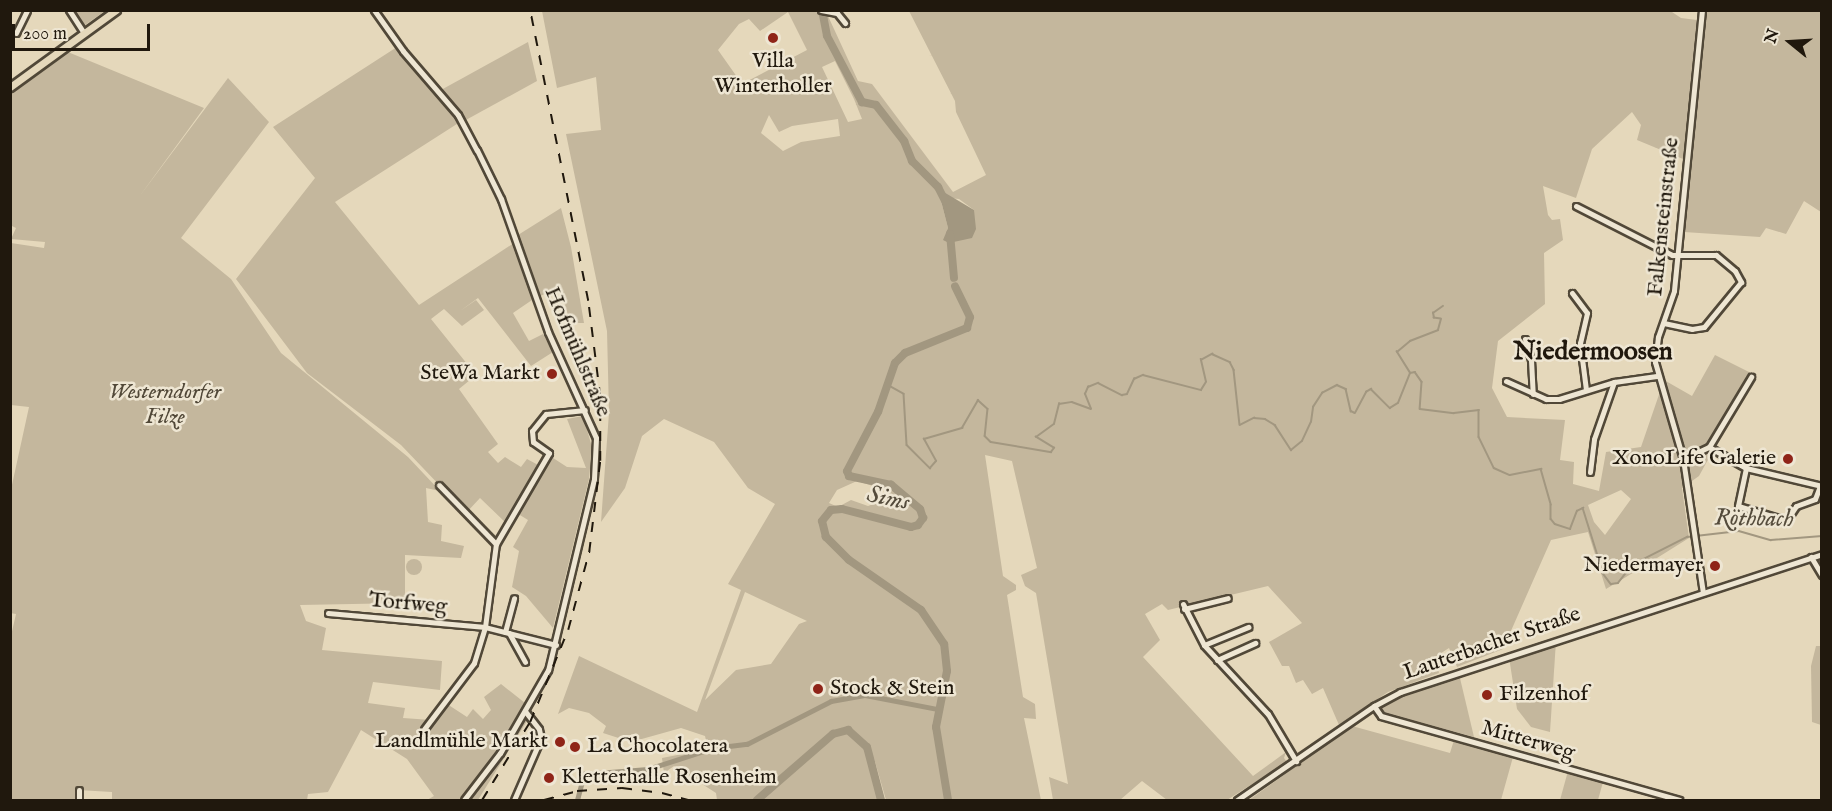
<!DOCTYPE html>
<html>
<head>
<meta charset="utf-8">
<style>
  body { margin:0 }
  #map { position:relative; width:1832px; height:811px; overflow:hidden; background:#e5d8bb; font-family:"IM FELL English",serif }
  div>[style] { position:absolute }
  .green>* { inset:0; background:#c4b79d }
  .round { border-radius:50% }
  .water>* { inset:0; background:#a29780 }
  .stream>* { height:1.5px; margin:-0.75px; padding:0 0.75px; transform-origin:0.75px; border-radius:0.75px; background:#a29780 }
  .canal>* { height:4.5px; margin:-2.25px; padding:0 2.25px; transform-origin:2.25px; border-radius:2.25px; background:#a29780 }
  .river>* { height:8px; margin:-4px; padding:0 4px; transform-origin:4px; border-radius:4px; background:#a29780 }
  .roads { filter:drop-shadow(2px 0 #514838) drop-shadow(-2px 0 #514838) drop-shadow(0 2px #514838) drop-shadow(0 -2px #514838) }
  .minor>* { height:5px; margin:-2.5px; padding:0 2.5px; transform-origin:2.5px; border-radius:2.5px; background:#eee6d3 }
  .major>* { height:7px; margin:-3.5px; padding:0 3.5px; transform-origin:3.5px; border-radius:3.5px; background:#e5d8bb }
  .rail>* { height:1.5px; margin-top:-0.75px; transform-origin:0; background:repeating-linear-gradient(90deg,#20180d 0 10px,transparent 0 20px) }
  .dots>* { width:16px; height:16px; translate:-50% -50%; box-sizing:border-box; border:3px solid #eee6d3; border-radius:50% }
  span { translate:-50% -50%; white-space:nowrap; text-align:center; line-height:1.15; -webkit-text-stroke:5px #eee6d3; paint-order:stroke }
  .poi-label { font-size:22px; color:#20180d }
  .right { translate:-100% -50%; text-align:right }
  .left { translate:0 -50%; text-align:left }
  .street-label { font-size:22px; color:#20180d }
  .park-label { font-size:22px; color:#514838; font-style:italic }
  .water-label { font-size:24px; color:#544b3b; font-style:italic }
  .quarter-label { font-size:26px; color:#20180d; font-weight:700 }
  .frame { position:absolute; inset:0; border:12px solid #20180d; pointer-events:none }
  .north { position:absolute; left:1760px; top:12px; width:60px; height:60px; -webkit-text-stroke:4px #eee6d3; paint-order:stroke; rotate:288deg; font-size:16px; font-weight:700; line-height:24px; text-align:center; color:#20180d }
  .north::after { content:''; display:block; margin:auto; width:21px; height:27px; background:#20180d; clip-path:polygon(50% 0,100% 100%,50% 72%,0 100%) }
  .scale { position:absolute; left:12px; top:24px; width:138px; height:27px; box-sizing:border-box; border:3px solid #20180d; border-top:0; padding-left:8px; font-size:18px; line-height:21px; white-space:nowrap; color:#20180d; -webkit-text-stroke:4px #eee6d3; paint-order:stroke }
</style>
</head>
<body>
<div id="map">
  <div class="green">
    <i style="clip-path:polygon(evenodd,1669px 10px,1681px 18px,1697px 20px,1683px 159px,1637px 140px,1641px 125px,1632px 112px,1592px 149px,1576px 198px,1543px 186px,1548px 215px,1552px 220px,1560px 219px,1563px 240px,1544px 253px,1545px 304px,1498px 341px,1492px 388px,1507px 417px,1565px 420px,1560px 460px,1574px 462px,1573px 484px,1599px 491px,1606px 452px,1641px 447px,1664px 380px,1692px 396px,1715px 355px,1751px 373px,1710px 439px,1710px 456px,1699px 476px,1682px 488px,1689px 538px,1641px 568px,1606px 589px,1588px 532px,1551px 540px,1503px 649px,1457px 667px,1449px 648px,1435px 657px,1439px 673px,1388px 692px,1339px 725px,1323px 688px,1312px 694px,1303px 680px,1296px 683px,1289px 666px,1282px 666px,1269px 642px,1302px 623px,1268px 586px,1168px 610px,1162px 604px,1145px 614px,1160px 640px,1143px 657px,1253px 776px,1286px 752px,1284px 758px,1287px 762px,1227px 800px,1167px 800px,1142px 781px,1120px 800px,1053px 800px,1049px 777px,1068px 784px,1036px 593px,1025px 586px,1021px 575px,1037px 568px,1012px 461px,985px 455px,1003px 576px,1016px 585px,1016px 590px,1007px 595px,1023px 697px,1035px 704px,1036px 719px,1024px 718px,1041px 800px,886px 800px,874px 758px,882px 800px,717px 800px,716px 793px,674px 766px,664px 773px,662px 758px,708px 749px,705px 736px,681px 728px,631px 742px,603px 733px,606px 726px,589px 713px,569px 708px,558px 714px,579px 656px,697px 712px,741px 590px,728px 584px,775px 504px,748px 488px,714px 442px,664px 419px,642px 436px,625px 488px,601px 522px,609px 413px,607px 331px,566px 134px,601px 130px,596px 77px,557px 88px,542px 11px,831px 11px,828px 16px,858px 81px,872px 84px,953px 192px,986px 175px,956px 112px,955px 101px,909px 11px,1669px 10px,788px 12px,807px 50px,742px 84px,718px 50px,739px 24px,749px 19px,760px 31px,788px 12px,1669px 10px,835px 61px,854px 99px,862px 119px,848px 122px,822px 67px,835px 61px,1669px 10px,769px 115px,779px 132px,792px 126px,838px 119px,840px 136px,801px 142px,783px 151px,761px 133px,769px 115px,1669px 10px,940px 197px,959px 199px,974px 210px,944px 240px,948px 228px,940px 197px,1669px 10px,857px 481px,886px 490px,882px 501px,868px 506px,851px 500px,838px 507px,829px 503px,837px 490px,857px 481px,1669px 10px,1621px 490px,1631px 499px,1605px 535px,1594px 522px,1588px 505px,1621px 490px,1669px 10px,745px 592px,807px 621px,799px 624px,771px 664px,736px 670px,705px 700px,745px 592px)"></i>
    <i style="clip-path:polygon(72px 11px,105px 11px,85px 25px)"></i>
    <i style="clip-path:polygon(1705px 11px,1821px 11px,1821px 212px,1804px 201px,1786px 234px,1766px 228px,1760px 237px,1684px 232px)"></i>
    <i style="clip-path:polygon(528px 42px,537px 81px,464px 121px,441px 90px)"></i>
    <i style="clip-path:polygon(397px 47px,460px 122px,335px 202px,419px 305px,514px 243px,532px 300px,513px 313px,529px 341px,543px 334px,553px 352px,531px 366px,478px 298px,460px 311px,476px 300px,484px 310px,462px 326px,444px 309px,431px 319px,476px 375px,459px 389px,498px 444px,488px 452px,498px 463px,505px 457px,521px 467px,527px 459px,540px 466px,506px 523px,480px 498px,466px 513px,401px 445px,307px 373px,236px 279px,315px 178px,273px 127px)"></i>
    <i style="clip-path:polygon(63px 50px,204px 108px,139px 197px,228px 78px,269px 122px,181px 238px,231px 279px,281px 353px,408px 457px,440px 491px,426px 488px,428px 522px,442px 525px,441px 541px,464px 546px,461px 558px,405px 555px,405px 603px,300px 605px,306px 621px,326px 628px,322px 650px,442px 661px,440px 690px,373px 682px,368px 703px,405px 708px,403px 718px,431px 720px,444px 702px,467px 717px,473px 709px,483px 719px,491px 710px,484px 697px,501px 684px,525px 703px,532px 713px,478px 800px,468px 800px,474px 794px,470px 791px,462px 800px,427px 800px,434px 796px,407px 759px,361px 730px,328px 792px,308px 794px,307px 800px,112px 800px,112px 792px,78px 790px,78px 800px,11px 800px,10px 640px,16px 614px,10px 613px,10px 494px,29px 407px,11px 405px,11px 243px,44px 248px,45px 242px,11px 239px,16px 228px,10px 225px,11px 91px)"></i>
    <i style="clip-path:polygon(561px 208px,571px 247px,584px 323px,570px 323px,560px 287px,536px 298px,518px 235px)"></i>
    <i style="clip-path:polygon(583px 416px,592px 447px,589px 479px,553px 628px,526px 596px,512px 587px,519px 551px,513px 547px,528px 520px,515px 512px,550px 456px,567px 467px,586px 468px,567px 419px)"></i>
    <i class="round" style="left:406px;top:559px;width:16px;height:16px"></i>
    <i style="clip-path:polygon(1556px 641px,1550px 732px,1531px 727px,1517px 709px,1509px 657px)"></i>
    <i style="clip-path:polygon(1816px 646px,1821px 646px,1821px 725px,1812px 722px,1811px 666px)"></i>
    <i style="clip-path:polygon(1459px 674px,1474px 737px,1378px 711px,1381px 705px)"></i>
    <i style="clip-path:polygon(1352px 726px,1450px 753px,1454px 740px,1513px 757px,1501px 800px,1249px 800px)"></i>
    <i style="clip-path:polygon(1568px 771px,1603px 782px,1598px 800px,1560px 800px)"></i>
  </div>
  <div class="water">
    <i style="clip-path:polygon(942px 191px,974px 210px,976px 229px,972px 238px,949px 243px,943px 240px,948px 228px,940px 197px)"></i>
  </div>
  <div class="stream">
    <i style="left:1410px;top:373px;width:25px;rotate:-122deg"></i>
    <i style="left:1397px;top:352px;width:17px;rotate:-40deg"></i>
    <i style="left:1410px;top:341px;width:30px;rotate:-21deg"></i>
    <i style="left:1438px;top:330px;width:11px;rotate:-75deg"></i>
    <i style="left:1441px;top:319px;width:7px;rotate:-172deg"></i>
    <i style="left:1434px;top:318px;width:5px;rotate:-101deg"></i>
    <i style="left:1433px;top:313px;width:12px;rotate:-35deg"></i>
    <i style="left:888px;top:385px;width:18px;rotate:29deg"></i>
    <i style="left:904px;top:394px;width:51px;rotate:86.6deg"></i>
    <i style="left:907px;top:445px;width:33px;rotate:45deg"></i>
    <i style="left:930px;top:468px;width:9px;rotate:-49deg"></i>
    <i style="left:936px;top:461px;width:25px;rotate:-119deg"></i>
    <i style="left:924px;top:439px;width:40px;rotate:-16deg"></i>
    <i style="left:962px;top:428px;width:32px;rotate:-60deg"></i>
    <i style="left:978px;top:400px;width:13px;rotate:42deg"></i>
    <i style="left:988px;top:409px;width:27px;rotate:96deg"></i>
    <i style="left:985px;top:436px;width:8px;rotate:45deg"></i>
    <i style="left:991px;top:442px;width:61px;rotate:9.5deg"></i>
    <i style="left:1051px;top:452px;width:5px;rotate:-53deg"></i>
    <i style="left:1054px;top:448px;width:21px;rotate:-149deg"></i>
    <i style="left:1036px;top:437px;width:22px;rotate:-36deg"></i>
    <i style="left:1054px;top:424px;width:21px;rotate:-76deg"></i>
    <i style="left:1059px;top:404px;width:13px;rotate:-9deg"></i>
    <i style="left:1072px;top:402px;width:20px;rotate:20deg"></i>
    <i style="left:1091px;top:409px;width:16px;rotate:-112deg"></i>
    <i style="left:1085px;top:394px;width:8px;rotate:-67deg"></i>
    <i style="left:1088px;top:387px;width:11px;rotate:-22deg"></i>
    <i style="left:1098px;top:383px;width:27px;rotate:27deg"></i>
    <i style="left:1122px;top:395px;width:5px;rotate:-11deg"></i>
    <i style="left:1127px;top:394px;width:17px;rotate:-65deg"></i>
    <i style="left:1134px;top:379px;width:10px;rotate:-24deg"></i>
    <i style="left:1143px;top:375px;width:60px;rotate:14.5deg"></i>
    <i style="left:1201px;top:390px;width:9px;rotate:-58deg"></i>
    <i style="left:1206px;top:382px;width:23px;rotate:-103deg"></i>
    <i style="left:1201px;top:360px;width:13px;rotate:-29deg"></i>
    <i style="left:1212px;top:354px;width:20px;rotate:24deg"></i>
    <i style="left:1230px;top:362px;width:9px;rotate:63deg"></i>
    <i style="left:1234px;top:370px;width:55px;rotate:83.8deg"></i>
    <i style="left:1240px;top:425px;width:16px;rotate:-27deg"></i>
    <i style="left:1254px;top:418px;width:11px;rotate:5deg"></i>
    <i style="left:1265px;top:419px;width:12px;rotate:31deg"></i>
    <i style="left:1275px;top:425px;width:30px;rotate:57deg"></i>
    <i style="left:1291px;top:450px;width:14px;rotate:-39deg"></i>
    <i style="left:1302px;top:441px;width:21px;rotate:-65deg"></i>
    <i style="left:1311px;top:422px;width:15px;rotate:-82deg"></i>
    <i style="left:1313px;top:407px;width:17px;rotate:-57deg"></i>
    <i style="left:1322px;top:393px;width:17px;rotate:-28deg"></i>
    <i style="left:1337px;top:385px;width:10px;rotate:24deg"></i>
    <i style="left:1346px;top:389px;width:23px;rotate:77deg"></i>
    <i style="left:1351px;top:411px;width:4px;rotate:27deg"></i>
    <i style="left:1355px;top:413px;width:24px;rotate:-62deg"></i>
    <i style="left:1366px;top:392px;width:6px;rotate:-31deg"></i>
    <i style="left:1371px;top:389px;width:27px;rotate:45deg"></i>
    <i style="left:1390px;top:408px;width:9px;rotate:-32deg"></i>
    <i style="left:1398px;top:403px;width:32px;rotate:-68deg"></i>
    <i style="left:1410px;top:373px;width:5px;rotate:-11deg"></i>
    <i style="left:1415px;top:372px;width:12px;rotate:55deg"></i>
    <i style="left:1422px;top:382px;width:27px;rotate:94deg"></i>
    <i style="left:1420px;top:409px;width:34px;rotate:7deg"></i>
    <i style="left:1454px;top:413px;width:25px;rotate:-7deg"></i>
    <i style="left:1479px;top:410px;width:27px;rotate:90deg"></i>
    <i style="left:1479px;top:437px;width:34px;rotate:64deg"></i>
    <i style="left:1494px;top:468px;width:17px;rotate:24deg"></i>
    <i style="left:1510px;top:475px;width:32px;rotate:-11deg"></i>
    <i style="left:1541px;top:469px;width:37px;rotate:74deg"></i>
    <i style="left:1551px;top:505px;width:14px;rotate:90deg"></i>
    <i style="left:1551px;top:519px;width:6px;rotate:51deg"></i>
    <i style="left:1555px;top:524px;width:16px;rotate:18deg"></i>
    <i style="left:1570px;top:529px;width:19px;rotate:-69deg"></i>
    <i style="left:1577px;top:511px;width:7px;rotate:-27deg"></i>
    <i style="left:1583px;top:508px;width:50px;rotate:72.6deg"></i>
    <i style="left:1598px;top:556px;width:13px;rotate:51deg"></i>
    <i style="left:1606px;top:566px;width:7px;rotate:124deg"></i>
    <i style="left:1602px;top:572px;width:15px;rotate:53deg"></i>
    <i style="left:1611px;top:584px;width:7px;rotate:-8deg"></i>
    <i style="left:1618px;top:583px;width:23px;rotate:-52deg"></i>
    <i style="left:1632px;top:565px;width:62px;rotate:-27deg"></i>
    <i style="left:1687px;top:537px;width:52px;rotate:-6.6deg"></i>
    <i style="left:1739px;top:531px;width:33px;rotate:16deg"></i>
    <i style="left:1771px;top:540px;width:51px;rotate:-4.5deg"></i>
  </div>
  <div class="canal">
    <i style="left:577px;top:800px;width:27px;rotate:-75deg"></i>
    <i style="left:584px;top:774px;width:64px;rotate:-4.5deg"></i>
    <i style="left:648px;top:769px;width:68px;rotate:-17.9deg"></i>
    <i style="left:713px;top:748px;width:34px;rotate:-7deg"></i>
    <i style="left:747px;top:744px;width:94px;rotate:-27.1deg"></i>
    <i style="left:831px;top:701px;width:35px;rotate:-10deg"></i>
    <i style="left:865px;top:695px;width:74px;rotate:10.9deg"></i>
  </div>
  <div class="river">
    <i style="left:822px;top:10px;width:26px;rotate:79deg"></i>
    <i style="left:827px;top:36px;width:75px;rotate:62.1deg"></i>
    <i style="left:862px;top:102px;width:14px;rotate:12deg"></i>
    <i style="left:876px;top:105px;width:46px;rotate:52.1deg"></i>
    <i style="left:904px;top:141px;width:22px;rotate:68deg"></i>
    <i style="left:912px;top:161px;width:37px;rotate:45deg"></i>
    <i style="left:938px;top:187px;width:16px;rotate:63deg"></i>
    <i style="left:950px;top:234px;width:44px;rotate:84.8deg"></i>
    <i style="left:757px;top:800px;width:101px;rotate:-41deg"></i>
    <i style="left:833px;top:734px;width:16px;rotate:-15deg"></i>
    <i style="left:848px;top:730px;width:25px;rotate:42deg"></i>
    <i style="left:867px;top:747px;width:55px;rotate:75.2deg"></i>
    <i style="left:948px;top:800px;width:74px;rotate:-99.3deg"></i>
    <i style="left:936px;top:727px;width:57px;rotate:-78.9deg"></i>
    <i style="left:947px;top:671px;width:27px;rotate:-96deg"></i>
    <i style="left:944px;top:644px;width:41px;rotate:-124.1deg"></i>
    <i style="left:921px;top:610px;width:88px;rotate:-145.2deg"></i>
    <i style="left:849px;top:560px;width:33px;rotate:-135deg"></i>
    <i style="left:826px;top:537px;width:16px;rotate:-104deg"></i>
    <i style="left:822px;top:521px;width:14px;rotate:-51deg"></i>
    <i style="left:831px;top:510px;width:11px;rotate:-5deg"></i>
    <i style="left:842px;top:509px;width:71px;rotate:14.6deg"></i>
    <i style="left:911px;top:527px;width:7px;rotate:-16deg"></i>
    <i style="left:918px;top:525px;width:9px;rotate:-54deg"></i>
    <i style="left:923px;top:518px;width:9px;rotate:-108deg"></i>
    <i style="left:920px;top:509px;width:38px;rotate:-140deg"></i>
    <i style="left:891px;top:485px;width:43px;rotate:-167.9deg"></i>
    <i style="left:849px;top:476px;width:5px;rotate:-112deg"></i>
    <i style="left:847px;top:471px;width:67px;rotate:-62.3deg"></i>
    <i style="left:878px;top:412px;width:52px;rotate:-70.9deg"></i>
    <i style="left:895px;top:363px;width:14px;rotate:-45deg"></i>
    <i style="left:905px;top:353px;width:67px;rotate:-22deg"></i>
    <i style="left:967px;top:328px;width:11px;rotate:-75deg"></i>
    <i style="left:970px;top:317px;width:34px;rotate:-116deg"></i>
  </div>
  <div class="roads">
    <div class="minor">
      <i style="left:69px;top:10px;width:27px;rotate:57deg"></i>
      <i style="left:374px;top:10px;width:50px;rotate:54.7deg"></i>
      <i style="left:403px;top:51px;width:84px;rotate:49.3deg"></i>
      <i style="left:458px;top:115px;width:40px;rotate:62deg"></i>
      <i style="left:477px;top:150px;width:55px;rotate:63.9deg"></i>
      <i style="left:501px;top:199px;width:141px;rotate:70.5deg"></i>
      <i style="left:548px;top:332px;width:116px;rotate:65.6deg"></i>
      <i style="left:596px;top:438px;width:41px;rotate:92.8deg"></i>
      <i style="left:594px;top:479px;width:196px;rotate:103.5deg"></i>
      <i style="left:548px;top:670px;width:96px;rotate:120deg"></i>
      <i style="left:500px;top:753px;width:59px;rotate:127.5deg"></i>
      <i style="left:821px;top:10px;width:16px;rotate:11deg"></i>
      <i style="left:837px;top:13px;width:13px;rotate:51deg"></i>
      <i style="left:1702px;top:10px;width:282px;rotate:95.7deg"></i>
      <i style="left:1674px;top:291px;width:49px;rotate:109.2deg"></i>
      <i style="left:1658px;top:337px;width:25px;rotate:97deg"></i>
      <i style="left:1655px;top:362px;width:101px;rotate:73.9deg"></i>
      <i style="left:1683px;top:459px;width:135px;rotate:81.5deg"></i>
      <i style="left:16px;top:33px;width:25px;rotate:-64deg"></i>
      <i style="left:1576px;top:206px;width:108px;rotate:27deg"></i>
      <i style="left:1672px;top:255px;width:44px"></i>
      <i style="left:1716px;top:255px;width:25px;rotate:40deg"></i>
      <i style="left:1735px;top:271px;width:13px;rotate:61deg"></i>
      <i style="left:1741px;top:282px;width:58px;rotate:129.4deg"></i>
      <i style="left:1704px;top:327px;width:12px;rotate:171deg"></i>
      <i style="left:1692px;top:329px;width:29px;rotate:-168deg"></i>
      <i style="left:1572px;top:293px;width:25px;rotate:53deg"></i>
      <i style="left:1587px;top:313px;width:31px;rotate:103deg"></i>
      <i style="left:1580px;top:343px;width:47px;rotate:82.7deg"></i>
      <i style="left:1525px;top:339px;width:22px;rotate:74deg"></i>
      <i style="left:1531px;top:360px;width:34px;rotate:87deg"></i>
      <i style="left:1506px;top:381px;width:44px;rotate:24.2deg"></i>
      <i style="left:1546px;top:399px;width:13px"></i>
      <i style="left:1559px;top:399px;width:58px;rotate:-17.2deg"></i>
      <i style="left:1614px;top:382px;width:43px;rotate:-7.9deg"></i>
      <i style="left:1709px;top:447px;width:82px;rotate:-59deg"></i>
      <i style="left:1683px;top:459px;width:29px;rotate:-25deg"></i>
      <i style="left:1709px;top:447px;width:43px;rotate:29.6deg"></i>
      <i style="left:1746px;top:468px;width:78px;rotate:13.3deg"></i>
      <i style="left:1746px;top:468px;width:39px;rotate:102deg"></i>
      <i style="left:1738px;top:506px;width:43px;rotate:16.3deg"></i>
      <i style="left:1779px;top:518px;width:9px"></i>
      <i style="left:1788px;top:518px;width:14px;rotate:-56deg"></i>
      <i style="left:1796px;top:506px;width:20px;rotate:-20deg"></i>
      <i style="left:1815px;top:499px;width:14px;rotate:-69deg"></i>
      <i style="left:1590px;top:472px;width:33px;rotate:-83deg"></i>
      <i style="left:1594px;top:439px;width:60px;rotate:-70.7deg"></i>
      <i style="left:439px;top:485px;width:82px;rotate:46deg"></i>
      <i style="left:1811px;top:557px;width:21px;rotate:59deg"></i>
      <i style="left:1183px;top:604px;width:46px;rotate:62.9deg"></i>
      <i style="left:1204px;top:645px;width:94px;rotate:47.2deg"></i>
      <i style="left:1268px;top:714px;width:55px;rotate:59.2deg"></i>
      <i style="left:1184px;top:609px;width:45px;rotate:-14deg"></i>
      <i style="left:328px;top:613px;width:158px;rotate:5.1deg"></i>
      <i style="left:485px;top:627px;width:38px;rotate:107deg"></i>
      <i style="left:474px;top:663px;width:83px;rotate:127.1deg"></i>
      <i style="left:505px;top:632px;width:35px;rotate:-75deg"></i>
      <i style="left:509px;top:633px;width:33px;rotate:61deg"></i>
      <i style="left:556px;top:645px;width:73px;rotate:-165.8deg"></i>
      <i style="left:485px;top:627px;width:84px;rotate:-82.5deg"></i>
      <i style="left:496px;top:544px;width:105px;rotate:-59.8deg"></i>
      <i style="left:549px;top:453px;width:19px;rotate:-145deg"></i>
      <i style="left:533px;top:442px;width:11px;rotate:-95deg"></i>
      <i style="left:532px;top:431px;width:22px;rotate:-51deg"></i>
      <i style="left:546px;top:414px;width:39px;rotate:-6deg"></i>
      <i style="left:1204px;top:645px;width:48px;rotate:-22.2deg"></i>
      <i style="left:1217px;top:660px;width:42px;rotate:-24.1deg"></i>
      <i style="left:1374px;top:706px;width:12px;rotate:55deg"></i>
      <i style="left:1381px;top:716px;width:310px;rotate:15.7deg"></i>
      <i style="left:79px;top:790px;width:10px;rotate:90deg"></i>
      <i style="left:514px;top:800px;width:68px;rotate:-66.5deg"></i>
      <i style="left:541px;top:738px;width:9px;rotate:-103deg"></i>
      <i style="left:539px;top:729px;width:23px;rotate:-128deg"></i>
      <i style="left:1237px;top:800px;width:166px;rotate:-34.5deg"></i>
      <i style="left:1374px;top:706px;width:30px;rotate:-28deg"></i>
      <i style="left:1400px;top:692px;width:444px;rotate:-18.1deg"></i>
    </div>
    <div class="major">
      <i style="left:10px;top:87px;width:131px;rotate:-36deg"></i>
    </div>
  </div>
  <div class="rail">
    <i style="left:482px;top:800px;width:92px;rotate:-58.4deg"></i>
    <i style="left:530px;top:722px;width:100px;rotate:-67.6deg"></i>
    <i style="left:568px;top:630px;width:81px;rotate:-74.9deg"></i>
    <i style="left:589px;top:552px;width:92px;rotate:-83.1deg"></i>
    <i style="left:600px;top:461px;width:64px;rotate:-90deg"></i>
    <i style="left:600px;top:397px;width:97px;rotate:-97.1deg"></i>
    <i style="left:588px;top:301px;width:297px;rotate:-101.3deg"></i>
    <i style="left:544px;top:800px;width:34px;rotate:-15deg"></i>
    <i style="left:577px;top:791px;width:45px;rotate:-3.8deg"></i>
    <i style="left:622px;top:788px;width:40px;rotate:7.1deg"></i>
    <i style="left:662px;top:793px;width:27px;rotate:15deg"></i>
  </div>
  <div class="dots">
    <i style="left:773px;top:38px;background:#8f2418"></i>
    <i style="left:552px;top:374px;background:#8f2418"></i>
    <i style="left:1788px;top:459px;background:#8f2418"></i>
    <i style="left:1715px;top:566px;background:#8f2418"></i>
    <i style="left:818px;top:689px;background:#8f2418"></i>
    <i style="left:1487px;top:695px;background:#8f2418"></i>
    <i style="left:560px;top:742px;background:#8f2418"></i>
    <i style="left:575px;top:747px;background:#8f2418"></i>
    <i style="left:549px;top:778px;background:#8f2418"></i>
  </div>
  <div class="poi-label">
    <span style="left:773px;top:74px">Villa<br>Winterholler</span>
    <span class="right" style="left:540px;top:374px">SteWa Markt</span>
    <span class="right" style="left:1776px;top:459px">XonoLife Galerie</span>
    <span class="right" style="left:1703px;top:566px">Niedermayer</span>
    <span class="left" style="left:830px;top:689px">Stock &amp; Stein</span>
    <span class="left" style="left:1499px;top:695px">Filzenhof</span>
    <span class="right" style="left:548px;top:742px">Landlmühle Markt</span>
    <span class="left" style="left:587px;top:747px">La Chocolatera</span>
    <span class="left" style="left:561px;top:778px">Kletterhalle Rosenheim</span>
  </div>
  <div class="street-label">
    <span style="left:1664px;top:217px;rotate:-84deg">Falkensteinstraße</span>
    <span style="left:577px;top:352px;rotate:67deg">Hofmühlstraße</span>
    <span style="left:408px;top:604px;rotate:5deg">Torfweg</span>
    <span style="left:1492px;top:644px;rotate:-19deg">Lauterbacher Straße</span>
    <span style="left:1528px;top:741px;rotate:16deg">Mitterweg</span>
  </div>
  <div class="park-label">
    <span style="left:165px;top:405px">Westerndorfer<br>Filze</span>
  </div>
  <div class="water-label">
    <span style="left:888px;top:499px;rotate:12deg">Sims</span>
    <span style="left:1754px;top:519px;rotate:1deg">Röthbach</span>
  </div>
  <div class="quarter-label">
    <span style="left:1593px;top:352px">Niedermoosen</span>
  </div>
  <div class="frame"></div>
  <div class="north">N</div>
  <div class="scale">200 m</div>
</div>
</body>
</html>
